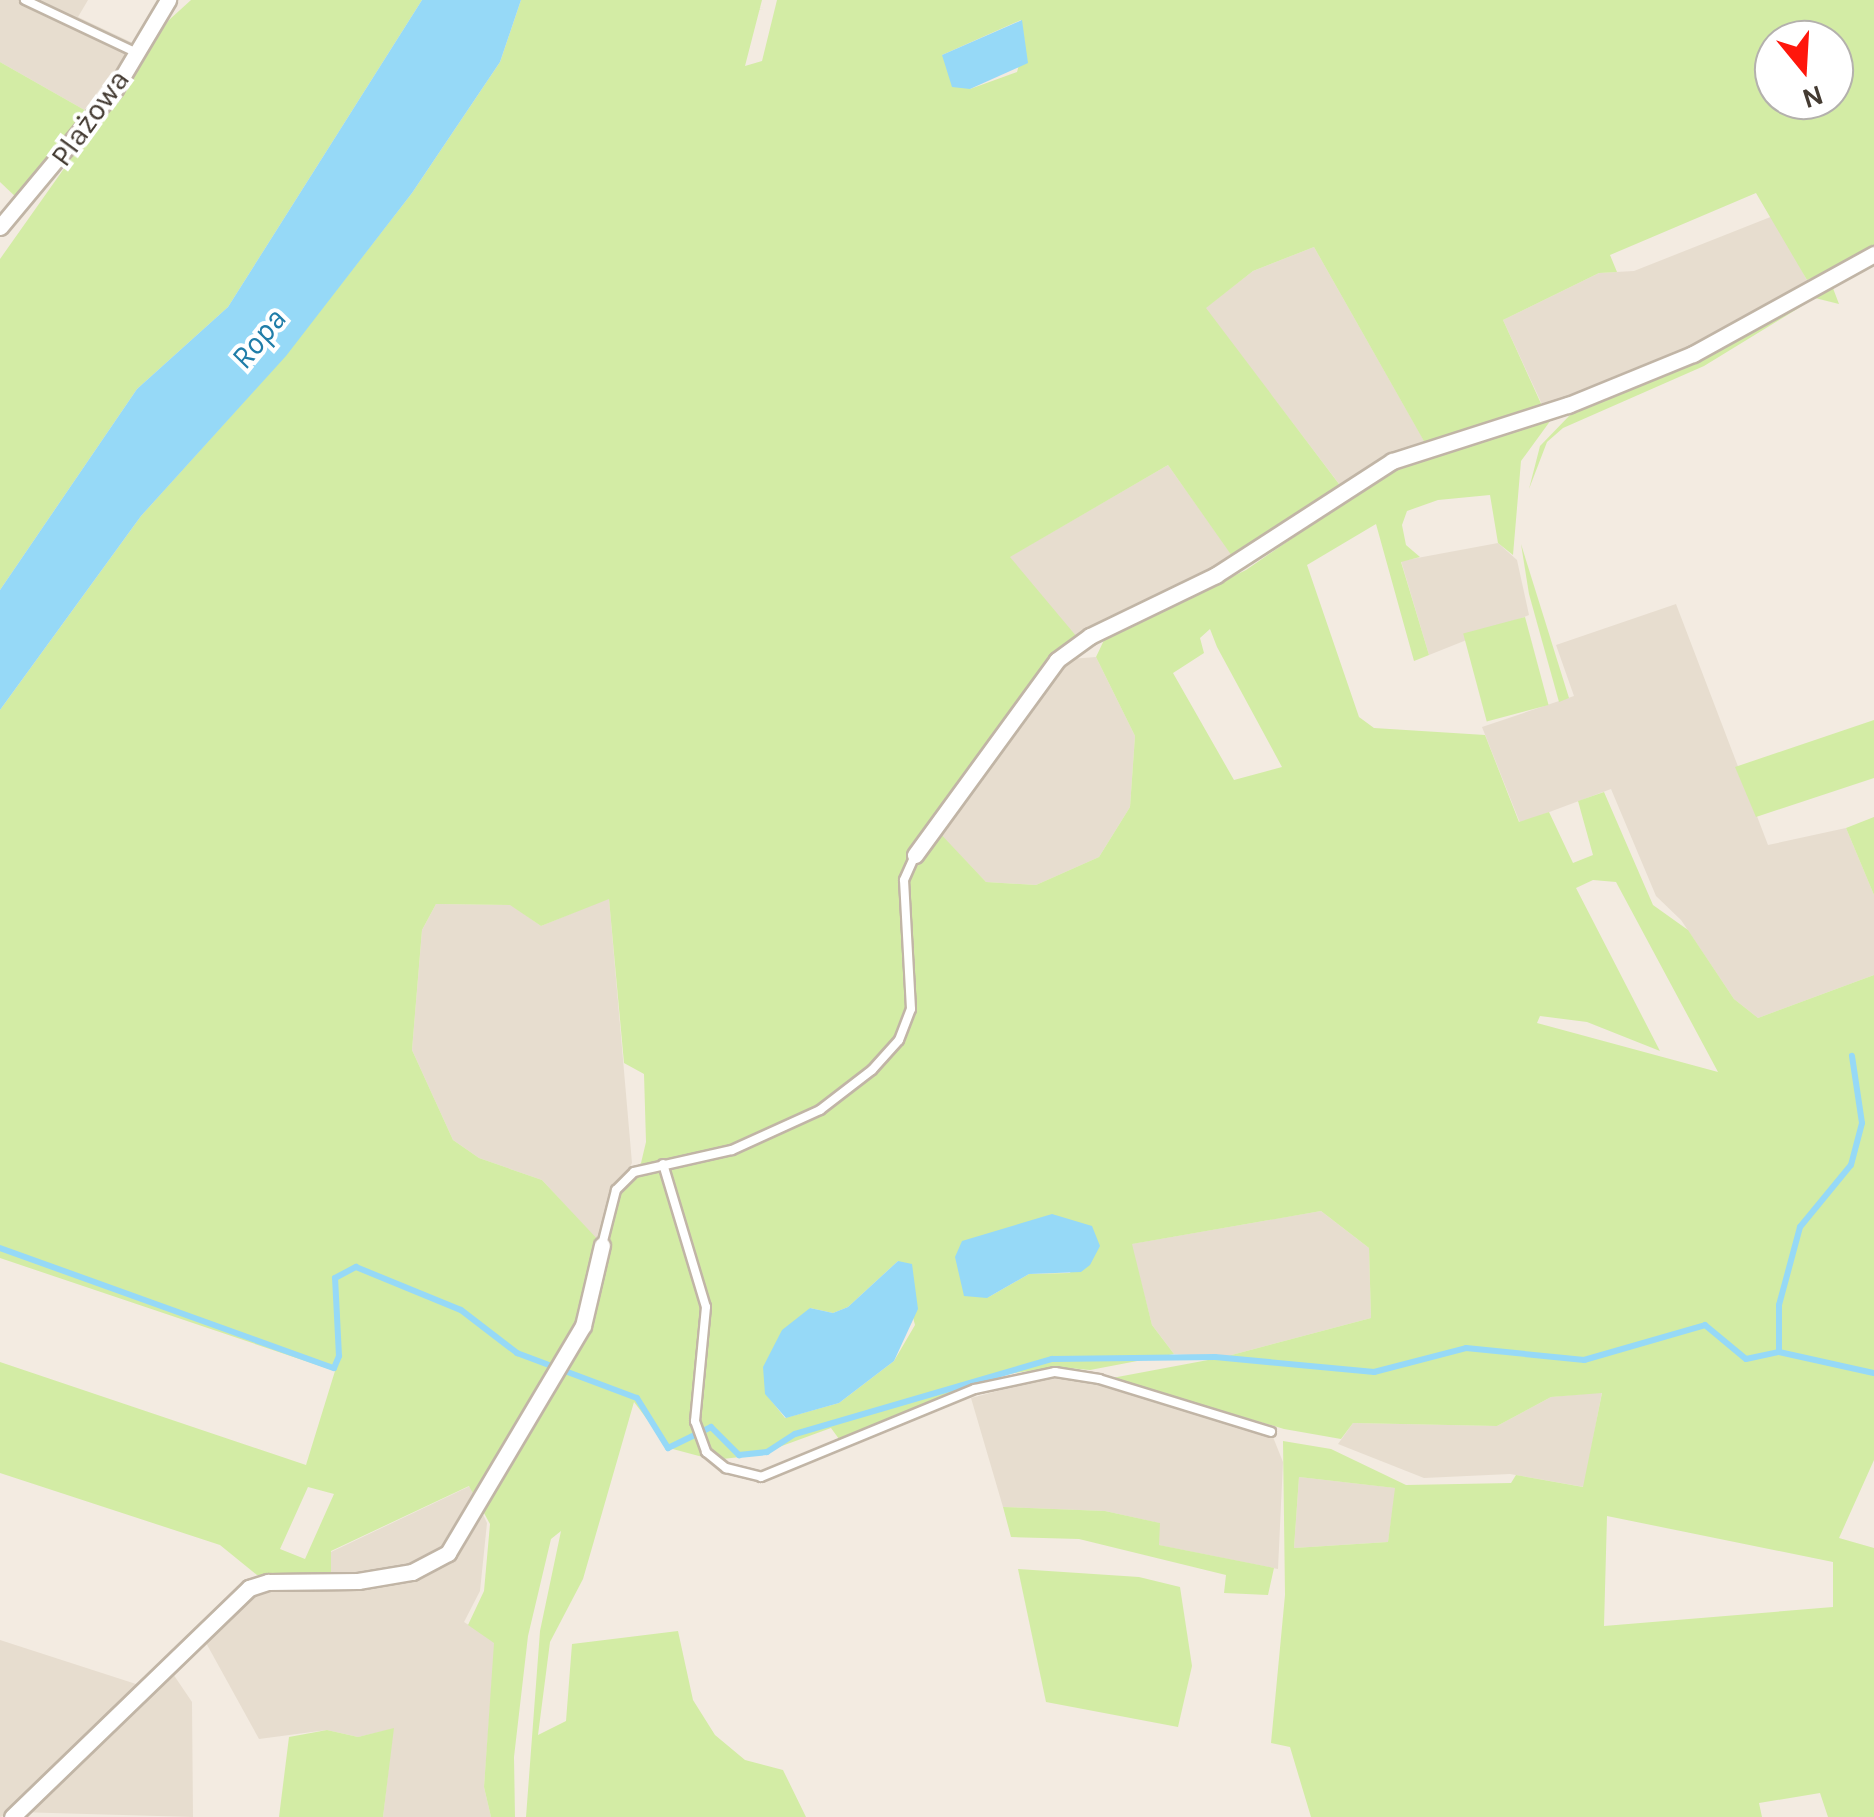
<!DOCTYPE html>
<html>
<head>
<meta charset="utf-8">
<style>
  body { margin:0 }
  #map { position:relative; width:1874px; height:1817px; overflow:hidden; background:#f3ebe1; font-family:Karla,sans-serif }
  div>[style] { position:absolute }
  .residential>* { inset:0; background:#e7ddcf }
  .green>* { inset:0; background:#d3eca5; transform-origin:0 0 }
  .water>* { inset:0; background:#96d9f7 }
  .stream>* { height:6px; margin:-3px; padding:0 3px; transform-origin:3px; border-radius:3px; background:#96d9f7 }
  .roads { filter:drop-shadow(2px 0 #c1b5a6) drop-shadow(-2px 0 #c1b5a6) drop-shadow(0 2px #c1b5a6) drop-shadow(0 -2px #c1b5a6) }
  .lane>* { height:8px; margin:-4px; padding:0 4px; transform-origin:4px; border-radius:4px; background:#fff }
  .street>* { height:15px; margin:-7.5px; padding:0 7.5px; transform-origin:7.5px; border-radius:7.5px; background:#fff }
  span { translate:-50% -50%; white-space:nowrap; text-align:center; line-height:1.15; -webkit-text-stroke:8px #fff; paint-order:stroke }
  .street-label { font-size:30px; color:#443b32 }
  .water-label { font-size:32px; color:#207da8; font-style:italic }
  .north { position:absolute; left:1754px; top:20px; width:100px; height:100px; box-sizing:border-box; background:#fff; border:2px solid #b4b1ad; border-radius:50%; rotate:162deg; font-size:28px; font-weight:700; line-height:40px; text-align:center; color:#443b32 }
  .north::after { content:''; display:block; margin:auto; width:35px; height:45px; background:#ff170c; clip-path:polygon(50% 0,100% 100%,50% 72%,0 100%) }
</style>
</head>
<body>
<div id="map">
  <div class="residential">
    <i style="clip-path:polygon(0 0,88px 0,78px 17px,133px 43px,88px 112px,0 62px)"></i>
    <i style="clip-path:polygon(1773px 216px,1810px 286px,1693px 354px,1546px 413px,1503px 320px,1599px 273px,1634px 271px)"></i>
    <i style="clip-path:polygon(1314px 247px,1427px 446px,1346px 493px,1205px 308px,1253px 271px)"></i>
    <i style="clip-path:polygon(1168px 465px,1237px 562px,1081px 643px,1009px 557px)"></i>
    <i style="clip-path:polygon(1498px 543px,1517px 560px,1529px 615px,1429px 655px,1401px 561px)"></i>
    <i style="clip-path:polygon(1676px 604px,1768px 845px,1846px 828px,1874px 895px,1874px 975px,1758px 1018px,1734px 999px,1681px 920px,1656px 896px,1611px 789px,1520px 823px,1482px 727px,1574px 696px,1556px 645px)"></i>
    <i style="clip-path:polygon(1096px 657px,1135px 736px,1130px 807px,1099px 857px,1036px 885px,986px 882px,934px 828px,1057px 660px)"></i>
    <i style="clip-path:polygon(609px 898px,632px 1163px,617px 1190px,602px 1245px,542px 1180px,479px 1158px,453px 1140px,412px 1050px,422px 930px,436px 904px,511px 905px,541px 926px)"></i>
    <i style="clip-path:polygon(1321px 1211px,1369px 1248px,1371px 1318px,1224px 1357px,1174px 1354px,1152px 1325px,1131px 1244px)"></i>
    <i style="clip-path:polygon(1042px 1379px,1079px 1379px,1169px 1406px,1170px 1399px,1271px 1432px,1283px 1462px,1278px 1569px,1158px 1545px,1159px 1523px,1105px 1511px,1003px 1507px,971px 1398px)"></i>
    <i style="clip-path:polygon(1602px 1392px,1584px 1487px,1510px 1474px,1424px 1478px,1338px 1444px,1353px 1423px,1497px 1426px,1551px 1397px)"></i>
    <i style="clip-path:polygon(1299px 1477px,1396px 1488px,1388px 1542px,1294px 1548px)"></i>
    <i style="clip-path:polygon(470px 1486px,487px 1523px,480px 1591px,464px 1622px,495px 1642px,484px 1787px,491px 1817px,383px 1817px,393px 1729px,358px 1737px,327px 1730px,259px 1739px,200px 1632px,241px 1593px,331px 1576px,331px 1552px)"></i>
    <i style="clip-path:polygon(0 1640px,136px 1684px,167px 1665px,192px 1702px,193px 1817px,17px 1812px,0 1817px)"></i>
  </div>
  <div class="green">
    <i style="clip-path:polygon(191px 0,422px 0,228px 307px,137px 389px,0 590px,0 259px,169px 20px)"></i>
    <i style="clip-path:polygon(evenodd,521px 0,762px 0,745px 66px,762px 61px,777px 0,1874px 0,1874px 249px,1807px 280px,1756px 193px,1610px 255px,1617px 272px,1599px 273px,1503px 320px,1543px 408px,1425px 443px,1314px 247px,1253px 271px,1206px 308px,1342px 488px,1232px 556px,1168px 465px,1010px 557px,1077px 637px,1049px 659px,935px 828px,986px 882px,1036px 885px,1099px 857px,1130px 807px,1135px 736px,1096px 657px,1105px 638px,1246px 570px,1398px 465px,1556px 413px,1521px 461px,1513px 555px,1498px 543px,1490px 495px,1438px 500px,1407px 511px,1402px 525px,1406px 545px,1420px 557px,1401px 562px,1429px 655px,1414px 661px,1376px 524px,1307px 565px,1359px 717px,1374px 728px,1485px 735px,1519px 822px,1549px 812px,1573px 863px,1593px 855px,1578px 801px,1604px 792px,1653px 905px,1688px 930px,1734px 999px,1758px 1018px,1874px 975px,1874px 1460px,1839px 1538px,1874px 1548px,1874px 1817px,1828px 1817px,1820px 1793px,1759px 1803px,1762px 1817px,1311px 1817px,1290px 1747px,1271px 1743px,1285px 1595px,1283px 1441px,1331px 1449px,1406px 1485px,1511px 1483px,1516px 1475px,1583px 1487px,1602px 1393px,1551px 1397px,1497px 1426px,1353px 1423px,1341px 1439px,1284px 1429px,1112px 1378px,1224px 1357px,1371px 1318px,1369px 1248px,1321px 1211px,1132px 1244px,1152px 1325px,1174px 1354px,1090px 1370px,1058px 1367px,1000px 1375px,839px 1439px,831px 1428px,757px 1455px,714px 1460px,669px 1448px,634px 1402px,583px 1579px,550px 1642px,538px 1735px,566px 1721px,572px 1644px,678px 1631px,693px 1700px,715px 1735px,745px 1760px,783px 1770px,806px 1817px,526px 1817px,540px 1631px,561px 1531px,551px 1539px,528px 1636px,514px 1757px,515px 1817px,491px 1817px,484px 1787px,494px 1643px,468px 1625px,484px 1591px,490px 1524px,469px 1486px,331px 1551px,331px 1576px,257px 1575px,220px 1545px,0 1473px,0 1362px,306px 1465px,335px 1371px,0 1258px,0 710px,141px 516px,285px 356px,412px 193px,500px 62px,521px 0,1021px 20px,1025px 44px,1017px 72px,970px 89px,942px 55px,1021px 20px,521px 0,1774px 40px,1834px 40px,1834px 100px,1774px 100px,1774px 40px,521px 0,1210px 629px,1217px 647px,1282px 767px,1234px 780px,1173px 673px,1204px 653px,1200px 638px,1210px 629px,521px 0,1593px 880px,1616px 882px,1718px 1072px,1537px 1023px,1540px 1016px,1587px 1022px,1660px 1051px,1576px 888px,1593px 880px,521px 0,609px 899px,624px 1063px,644px 1074px,646px 1142px,641px 1163px,620px 1184px,601px 1243px,542px 1180px,479px 1158px,453px 1140px,412px 1050px,422px 930px,436px 904px,510px 905px,541px 926px,609px 899px,521px 0,1092px 1226px,1070px 1273px,1029px 1274px,987px 1298px,1092px 1226px,521px 0,898px 1261px,915px 1325px,894px 1361px,839px 1403px,785px 1418px,766px 1394px,810px 1308px,833px 1313px,848px 1307px,898px 1261px,521px 0,1299px 1477px,1395px 1488px,1388px 1542px,1294px 1548px,1299px 1477px,521px 0,308px 1487px,334px 1494px,305px 1559px,280px 1549px,308px 1487px,521px 0,1607px 1516px,1833px 1562px,1833px 1607px,1604px 1626px,1607px 1516px)"></i>
    <i style="clip-path:polygon(0 62px,88px 112px,19px 200px,0 182px)"></i>
    <i style="clip-path:polygon(1831px 283px,1839px 304px,1815px 298px,1704px 366px,1563px 428px,1547px 442px,1529px 489px,1540px 446px,1571px 414px,1662px 376px)"></i>
    <i style="clip-path:polygon(1521px 544px,1569px 698px,1559px 702px,1529px 594px)"></i>
    <i style="left:1525px;top:617px;width:91px;height:64px;rotate:75deg"></i>
    <i style="clip-path:polygon(1874px 720px,1874px 778px,1756px 817px,1735px 767px)"></i>
    <i style="clip-path:polygon(1874px 817px,1874px 895px,1846px 828px)"></i>
    <i style="clip-path:polygon(1003px 1507px,1105px 1511px,1160px 1523px,1159px 1545px,1274px 1568px,1268px 1595px,1224px 1593px,1226px 1575px,1079px 1539px,1011px 1537px)"></i>
    <i style="clip-path:polygon(1018px 1569px,1139px 1577px,1180px 1587px,1192px 1666px,1178px 1727px,1046px 1702px)"></i>
    <i style="clip-path:polygon(394px 1728px,383px 1817px,279px 1817px,289px 1737px,327px 1730px,358px 1737px)"></i>
  </div>
  <div class="water">
    <i style="clip-path:polygon(422px 0,521px 0,500px 62px,412px 193px,286px 356px,141px 516px,0 710px,0 590px,137px 389px,228px 307px)"></i>
    <i style="clip-path:polygon(1022px 20px,1028px 63px,970px 89px,952px 87px,942px 55px)"></i>
    <i style="clip-path:polygon(1052px 1214px,1092px 1226px,1100px 1246px,1090px 1265px,1081px 1272px,1029px 1274px,987px 1298px,964px 1296px,955px 1257px,962px 1241px)"></i>
    <i style="clip-path:polygon(898px 1261px,912px 1264px,918px 1309px,894px 1361px,839px 1403px,786px 1418px,765px 1394px,763px 1367px,782px 1330px,810px 1308px,833px 1313px,848px 1307px)"></i>
  </div>
  <div class="stream">
    <i style="left:0;top:1248px;width:355px;rotate:19.8deg"></i>
    <i style="left:334px;top:1368px;width:13px;rotate:-67deg"></i>
    <i style="left:339px;top:1356px;width:78px;rotate:-92.9deg"></i>
    <i style="left:335px;top:1278px;width:24px;rotate:-28deg"></i>
    <i style="left:356px;top:1267px;width:113px;rotate:22.3deg"></i>
    <i style="left:461px;top:1310px;width:71px;rotate:37.5deg"></i>
    <i style="left:517px;top:1353px;width:128px;rotate:20.6deg"></i>
    <i style="left:637px;top:1398px;width:59px;rotate:58.2deg"></i>
    <i style="left:668px;top:1448px;width:48px;rotate:-26deg"></i>
    <i style="left:711px;top:1427px;width:40px;rotate:45deg"></i>
    <i style="left:739px;top:1455px;width:28px;rotate:-6deg"></i>
    <i style="left:767px;top:1452px;width:33px;rotate:-33deg"></i>
    <i style="left:795px;top:1434px;width:268px;rotate:-16.3deg"></i>
    <i style="left:1052px;top:1359px;width:163px;rotate:-0.7deg"></i>
    <i style="left:1215px;top:1357px;width:160px;rotate:5.4deg"></i>
    <i style="left:1374px;top:1372px;width:95px;rotate:-14.6deg"></i>
    <i style="left:1466px;top:1348px;width:119px;rotate:5.8deg"></i>
    <i style="left:1584px;top:1360px;width:126px;rotate:-16.1deg"></i>
    <i style="left:1705px;top:1325px;width:53px;rotate:39.7deg"></i>
    <i style="left:1746px;top:1359px;width:34px;rotate:-12deg"></i>
    <i style="left:1779px;top:1352px;width:97px;rotate:12.5deg"></i>
    <i style="left:1779px;top:1352px;width:47px;rotate:-90deg"></i>
    <i style="left:1779px;top:1305px;width:81px;rotate:-74.9deg"></i>
    <i style="left:1800px;top:1227px;width:80px;rotate:-50.6deg"></i>
    <i style="left:1851px;top:1165px;width:43px;rotate:-75.3deg"></i>
    <i style="left:1862px;top:1123px;width:68px;rotate:-98.5deg"></i>
  </div>
  <div class="roads">
    <div class="lane">
      <i style="left:25px;top:0;width:124px;rotate:25.3deg"></i>
      <i style="left:663px;top:1164px;width:149px;rotate:73.3deg"></i>
      <i style="left:706px;top:1307px;width:115px;rotate:95.5deg"></i>
      <i style="left:695px;top:1421px;width:33px;rotate:70deg"></i>
      <i style="left:706px;top:1452px;width:26px;rotate:39deg"></i>
      <i style="left:726px;top:1468px;width:36px;rotate:14deg"></i>
      <i style="left:761px;top:1477px;width:231px;rotate:-22.4deg"></i>
      <i style="left:975px;top:1389px;width:82px;rotate:-12deg"></i>
      <i style="left:1055px;top:1372px;width:45px;rotate:9deg"></i>
      <i style="left:1099px;top:1379px;width:180px;rotate:17.1deg"></i>
      <i style="left:602px;top:1245px;width:57px;rotate:-75.7deg"></i>
      <i style="left:616px;top:1190px;width:25px;rotate:-45deg"></i>
      <i style="left:634px;top:1172px;width:100px;rotate:-12.7deg"></i>
      <i style="left:732px;top:1150px;width:97px;rotate:-24.4deg"></i>
      <i style="left:820px;top:1110px;width:66px;rotate:-37.6deg"></i>
      <i style="left:872px;top:1070px;width:40px;rotate:-48deg"></i>
      <i style="left:899px;top:1040px;width:33px;rotate:-69deg"></i>
      <i style="left:911px;top:1009px;width:129px;rotate:-93.1deg"></i>
      <i style="left:904px;top:880px;width:27px;rotate:-66deg"></i>
    </div>
    <div class="street">
      <i style="left:0;top:227px;width:180px;rotate:-50.2deg"></i>
      <i style="left:115px;top:89px;width:104px;rotate:-59.2deg"></i>
      <i style="left:915px;top:855px;width:241px;rotate:-53.9deg"></i>
      <i style="left:1057px;top:660px;width:41px;rotate:-36deg"></i>
      <i style="left:1090px;top:636px;width:140px;rotate:-25.8deg"></i>
      <i style="left:1216px;top:575px;width:210px;rotate:-32.9deg"></i>
      <i style="left:1392px;top:461px;width:185px;rotate:-17.7deg"></i>
      <i style="left:1568px;top:405px;width:135px;rotate:-22.2deg"></i>
      <i style="left:1693px;top:354px;width:207px;rotate:-28.9deg"></i>
      <i style="left:12px;top:1817px;width:330px;rotate:-44deg"></i>
      <i style="left:249px;top:1588px;width:20px;rotate:-18deg"></i>
      <i style="left:268px;top:1582px;width:90px;rotate:-0.6deg"></i>
      <i style="left:358px;top:1581px;width:55px;rotate:-9.5deg"></i>
      <i style="left:412px;top:1572px;width:41px;rotate:-27.8deg"></i>
      <i style="left:448px;top:1553px;width:264px;rotate:-59.3deg"></i>
      <i style="left:583px;top:1326px;width:83px;rotate:-76.8deg"></i>
    </div>
  </div>
  <div class="street-label">
    <span style="left:90px;top:118px;rotate:-54deg">Plażowa</span>
  </div>
  <div class="water-label">
    <span style="left:259px;top:339px;rotate:-51deg">Ropa</span>
  </div>
  <div class="north">N</div>
</div>
</body>
</html>
